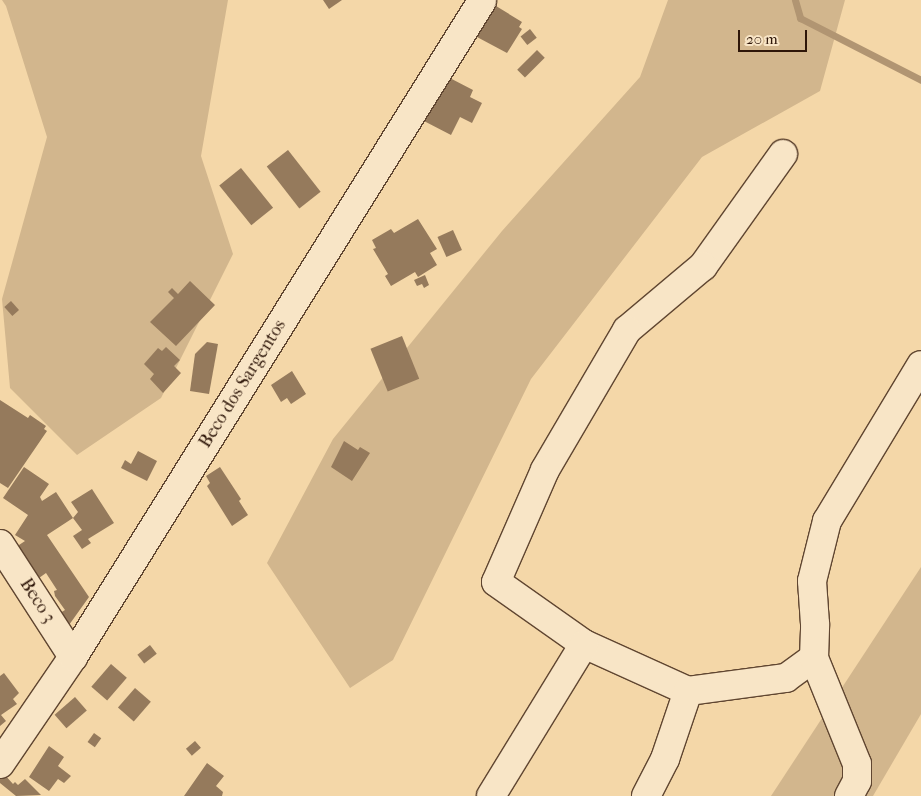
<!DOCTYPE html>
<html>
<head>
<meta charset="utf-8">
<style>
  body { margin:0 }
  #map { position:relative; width:921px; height:796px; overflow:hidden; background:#f4d7a8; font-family:"IM FELL French Canon",serif }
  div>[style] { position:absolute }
  .green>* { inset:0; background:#d2b68d }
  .stream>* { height:7px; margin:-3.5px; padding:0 3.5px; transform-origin:3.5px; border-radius:3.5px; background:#b19572 }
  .building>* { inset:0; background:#957a5c; transform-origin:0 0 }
  .roads { filter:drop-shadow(1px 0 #604631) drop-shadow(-1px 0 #604631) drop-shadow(0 1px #604631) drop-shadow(0 -1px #604631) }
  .minor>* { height:28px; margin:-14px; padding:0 14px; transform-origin:14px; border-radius:14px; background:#f8e5c6 }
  span { translate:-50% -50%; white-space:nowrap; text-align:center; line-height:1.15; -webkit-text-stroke:4px #f8e5c6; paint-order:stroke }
  .street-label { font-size:18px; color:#2e1609 }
  .scale { position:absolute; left:738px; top:30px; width:69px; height:22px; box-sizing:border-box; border:2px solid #2e1609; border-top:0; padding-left:6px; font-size:15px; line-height:18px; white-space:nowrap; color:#2e1609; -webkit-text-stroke:4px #f8e5c6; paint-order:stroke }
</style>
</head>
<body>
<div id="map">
  <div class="green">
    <i style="clip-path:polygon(2px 0,228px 0,201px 156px,233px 254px,161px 398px,77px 455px,10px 388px,2px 299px,47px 137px,6px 6px)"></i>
    <i style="clip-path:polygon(668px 0,845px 0,820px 91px,702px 157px,531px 379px,393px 660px,350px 688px,267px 563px,333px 439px,502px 231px,640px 77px)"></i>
    <i style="clip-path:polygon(921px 567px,921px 714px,873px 796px,771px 796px)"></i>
  </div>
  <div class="stream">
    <i style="left:795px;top:0;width:19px;rotate:74deg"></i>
    <i style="left:800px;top:18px;width:136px;rotate:27.1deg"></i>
  </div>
  <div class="building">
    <i style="clip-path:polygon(323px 0,342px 0,329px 9px)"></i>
    <i style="clip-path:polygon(496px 6px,522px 22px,519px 27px,522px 29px,507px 53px,477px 37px)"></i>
    <i style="left:530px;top:29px;width:11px;height:12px;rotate:52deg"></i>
    <i style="left:537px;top:50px;width:11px;height:28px;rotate:45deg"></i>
    <i style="clip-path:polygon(444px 75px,473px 90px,470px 97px,482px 103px,472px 123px,460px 117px,451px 135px,422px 120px)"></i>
    <i style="left:288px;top:150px;width:53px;height:27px;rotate:52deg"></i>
    <i style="left:241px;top:168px;width:51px;height:28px;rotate:51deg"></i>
    <i style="clip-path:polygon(418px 219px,437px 249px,430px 253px,437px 265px,418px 277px,415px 272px,391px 286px,385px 276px,388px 274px,373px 249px,376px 248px,372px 240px,391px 229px,394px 233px)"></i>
    <i style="left:453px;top:230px;width:22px;height:17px;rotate:66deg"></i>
    <i style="clip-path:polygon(425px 275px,429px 285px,424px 288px,422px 284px,417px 286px,414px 280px)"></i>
    <i style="clip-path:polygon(190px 281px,215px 305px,176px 346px,150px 322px,174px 298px,168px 292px,172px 288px,178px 294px)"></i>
    <i style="left:11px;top:301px;width:12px;height:9px;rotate:48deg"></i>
    <i style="left:402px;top:336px;width:46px;height:34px;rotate:68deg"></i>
    <i style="clip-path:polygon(207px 342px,218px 344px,209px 394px,190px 391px,195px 354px)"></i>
    <i style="clip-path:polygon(166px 347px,180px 360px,174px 366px,181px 373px,163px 393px,150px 379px,154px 374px,144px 364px,158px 348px,162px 351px)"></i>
    <i style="clip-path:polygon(292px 371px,306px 394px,291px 404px,287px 398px,281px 402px,271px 385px)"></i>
    <i style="clip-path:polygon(0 400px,28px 418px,30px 415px,46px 426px,44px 429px,47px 431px,8px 488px,0 483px)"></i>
    <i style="clip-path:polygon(344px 441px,358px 450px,360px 447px,370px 453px,352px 481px,331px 467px)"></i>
    <i style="clip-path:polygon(138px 451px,157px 461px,147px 481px,121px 468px,125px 460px,131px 464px)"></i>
    <i style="clip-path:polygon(24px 467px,49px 484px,40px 497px,42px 501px,56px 492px,73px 518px,78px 512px,71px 502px,92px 489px,114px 523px,88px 539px,91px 543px,82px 549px,73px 536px,82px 530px,73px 518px,47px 535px,89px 597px,69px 625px,60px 613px,65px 610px,55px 596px,54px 591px,57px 590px,46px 573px,39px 578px,16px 547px,25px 541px,15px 535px,28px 515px,3px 498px)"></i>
    <i style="clip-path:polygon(220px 467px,241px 499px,239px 501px,248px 515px,232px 526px,207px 486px,210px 483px,206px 476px)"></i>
    <i style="left:150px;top:645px;width:11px;height:16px;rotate:52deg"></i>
    <i style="left:111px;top:664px;width:21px;height:30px;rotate:41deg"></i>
    <i style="clip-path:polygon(4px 673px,19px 693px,13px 699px,17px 704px,1px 715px,6px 721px,0 726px,0 676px)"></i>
    <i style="left:135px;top:688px;width:21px;height:26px;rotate:41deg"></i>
    <i style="left:75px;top:697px;width:18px;height:27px;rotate:49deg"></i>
    <i style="left:94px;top:733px;width:9px;height:11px;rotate:36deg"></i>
    <i style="left:195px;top:741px;width:9px;height:12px;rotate:49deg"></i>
    <i style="clip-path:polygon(49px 746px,64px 757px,58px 766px,71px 776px,64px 783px,58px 779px,49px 791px,29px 777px)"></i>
    <i style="clip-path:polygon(207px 763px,224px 776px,216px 786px,223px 792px,222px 796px,184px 796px)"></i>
    <i style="clip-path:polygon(4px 774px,13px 784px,15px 782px,18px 785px,25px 779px,41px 795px,16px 796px,0 783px,0 778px)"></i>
  </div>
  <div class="roads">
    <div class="minor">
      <i style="left:783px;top:154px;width:138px;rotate:125.5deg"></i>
      <i style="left:703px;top:266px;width:99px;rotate:139.9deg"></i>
      <i style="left:627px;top:330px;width:162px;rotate:120.4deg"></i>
      <i style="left:545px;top:470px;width:122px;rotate:113.6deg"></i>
      <i style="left:496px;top:582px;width:108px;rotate:35.2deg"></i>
      <i style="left:584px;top:644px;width:114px;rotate:24.3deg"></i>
      <i style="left:688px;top:691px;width:99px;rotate:-7.6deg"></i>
      <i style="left:786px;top:678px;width:34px;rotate:-36deg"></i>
      <i style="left:814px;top:658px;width:34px;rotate:-88deg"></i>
      <i style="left:815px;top:624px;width:43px;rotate:-94deg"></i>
      <i style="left:812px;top:581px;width:62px;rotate:-76deg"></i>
      <i style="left:827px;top:521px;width:182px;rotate:-58.9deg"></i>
      <i style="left:0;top:544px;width:135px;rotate:57.1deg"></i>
      <i style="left:814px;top:658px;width:114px;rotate:67.9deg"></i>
      <i style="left:857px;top:764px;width:17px;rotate:90deg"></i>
      <i style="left:857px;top:781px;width:17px;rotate:118deg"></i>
      <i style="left:0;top:764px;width:130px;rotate:-55.7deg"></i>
      <i style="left:73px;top:657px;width:773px;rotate:-58.06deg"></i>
      <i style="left:491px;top:796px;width:178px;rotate:-58.5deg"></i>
      <i style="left:646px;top:796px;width:42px;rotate:-62.8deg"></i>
      <i style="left:665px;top:759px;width:72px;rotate:-71.3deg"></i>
    </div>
  </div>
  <div class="street-label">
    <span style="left:243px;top:384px;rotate:-58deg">Beco dos Sargentos</span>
    <span style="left:37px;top:601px;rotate:57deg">Beco 3</span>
  </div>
  <div class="scale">20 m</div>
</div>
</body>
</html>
